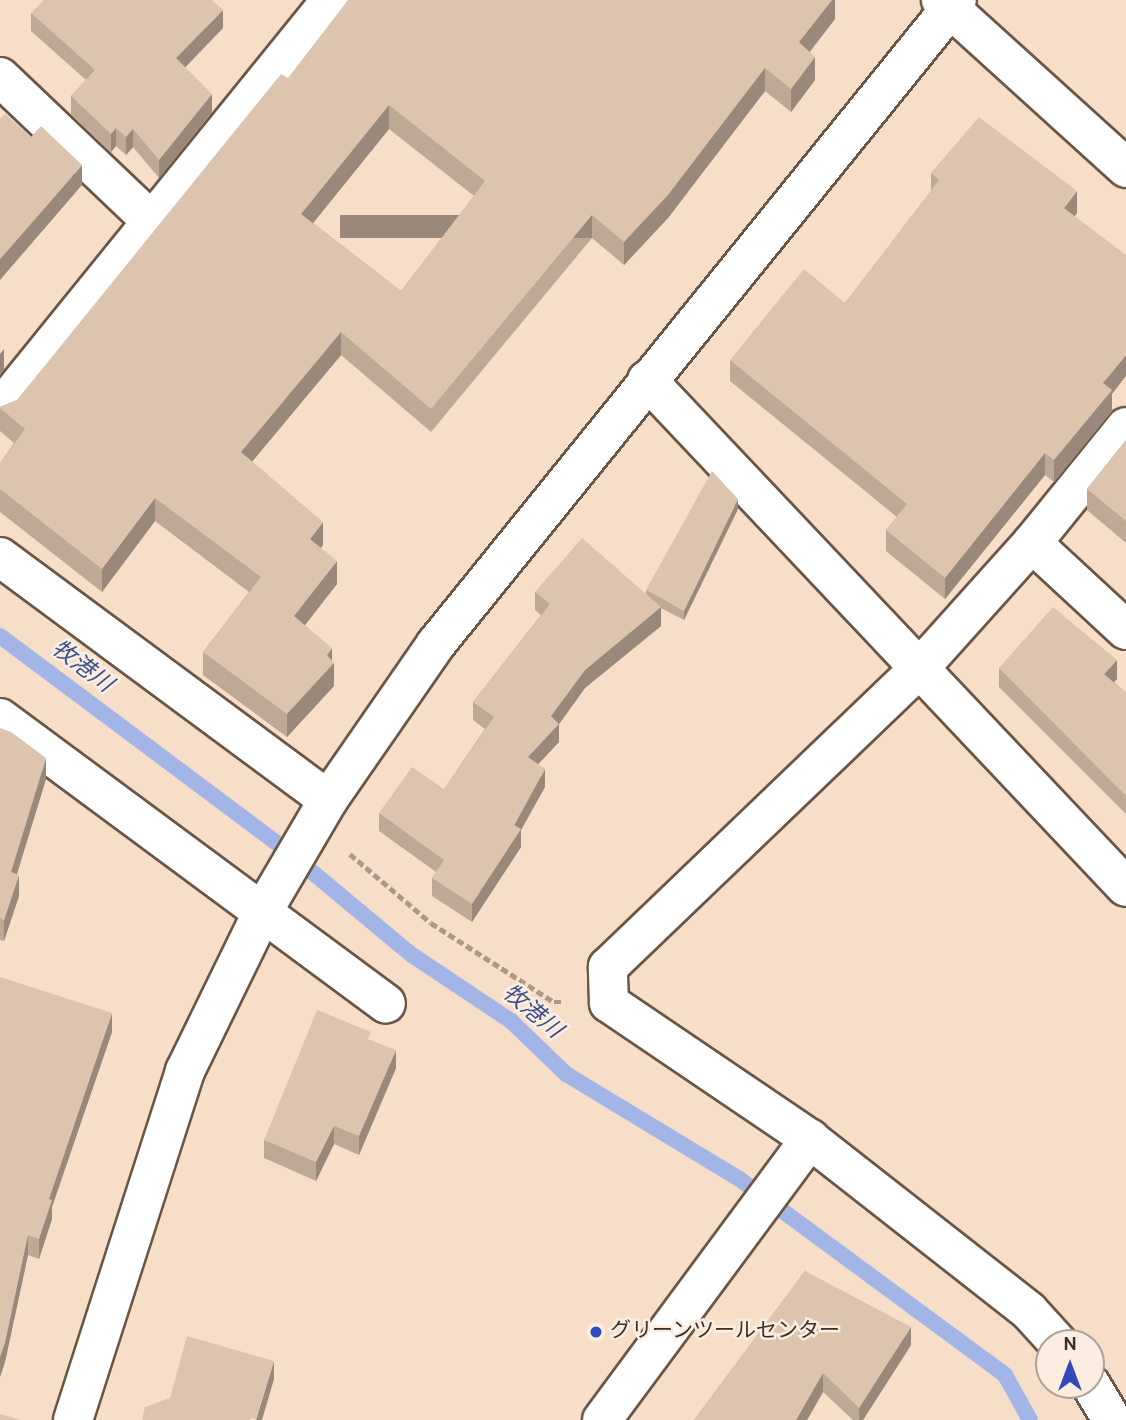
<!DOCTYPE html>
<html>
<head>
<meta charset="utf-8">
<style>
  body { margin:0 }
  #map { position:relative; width:1126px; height:1420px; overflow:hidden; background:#f7dec9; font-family:Overpass,"Noto Sans JP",sans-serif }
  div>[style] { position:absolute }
  .stream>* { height:16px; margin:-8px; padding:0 8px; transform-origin:8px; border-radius:8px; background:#a3b5e6 }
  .path>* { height:4.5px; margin-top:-2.25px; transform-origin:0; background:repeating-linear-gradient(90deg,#ac9989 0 7px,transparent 0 10.5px) }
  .roads { filter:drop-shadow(2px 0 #6b5644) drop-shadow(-2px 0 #6b5644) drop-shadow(0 2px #6b5644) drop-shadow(0 -2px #6b5644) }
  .minor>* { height:38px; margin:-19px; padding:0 19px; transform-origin:19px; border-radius:19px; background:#fff }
  .wall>* { inset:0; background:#bda996 }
  .shaded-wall>* { inset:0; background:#9a897a; transform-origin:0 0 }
  .building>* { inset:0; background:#dcc4af }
  .dots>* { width:19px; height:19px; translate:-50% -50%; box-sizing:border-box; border:4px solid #fcede1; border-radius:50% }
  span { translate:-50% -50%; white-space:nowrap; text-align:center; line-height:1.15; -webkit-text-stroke:5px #fcede1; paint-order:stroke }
  .poi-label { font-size:21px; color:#3a3028 }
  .left { translate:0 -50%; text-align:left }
  .water-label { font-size:23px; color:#3b4e8b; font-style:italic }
  .north { position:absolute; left:1035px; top:1329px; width:70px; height:70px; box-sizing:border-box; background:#fcede1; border:2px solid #aea197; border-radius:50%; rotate:0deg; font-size:19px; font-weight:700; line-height:28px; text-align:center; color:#3a3028 }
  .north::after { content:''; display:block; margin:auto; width:24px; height:32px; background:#324bbc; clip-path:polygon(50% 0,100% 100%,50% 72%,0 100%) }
</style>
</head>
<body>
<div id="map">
  <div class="stream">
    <i style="left:0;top:636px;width:359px;rotate:36.8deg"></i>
    <i style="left:287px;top:851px;width:163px;rotate:39.8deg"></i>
    <i style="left:412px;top:955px;width:119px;rotate:33.7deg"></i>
    <i style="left:511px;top:1021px;width:76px;rotate:43.9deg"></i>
    <i style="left:566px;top:1074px;width:201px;rotate:31.2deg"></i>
    <i style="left:738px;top:1178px;width:332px;rotate:36.4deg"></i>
    <i style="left:1005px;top:1375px;width:51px;rotate:60.9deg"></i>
  </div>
  <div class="path">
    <i style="left:350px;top:854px;width:106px;rotate:40.4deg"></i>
    <i style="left:431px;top:923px;width:146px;rotate:32.7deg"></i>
    <i style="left:554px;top:1002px;width:8px"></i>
  </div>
  <div class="roads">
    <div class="minor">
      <i style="left:941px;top:0;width:250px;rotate:42.2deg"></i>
      <i style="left:0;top:77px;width:210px;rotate:43.6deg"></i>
      <i style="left:647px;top:380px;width:697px;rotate:46.63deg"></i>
      <i style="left:0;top:409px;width:526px;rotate:-51.02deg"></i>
      <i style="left:1032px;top:543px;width:128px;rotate:42.8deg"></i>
      <i style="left:0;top:557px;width:408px;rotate:36.5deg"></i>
      <i style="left:0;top:718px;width:480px;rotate:36.5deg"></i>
      <i style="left:1058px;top:1343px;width:43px;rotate:-132.2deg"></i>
      <i style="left:1029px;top:1311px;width:278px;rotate:-141.9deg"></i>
      <i style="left:810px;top:1139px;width:243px;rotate:-145.9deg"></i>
      <i style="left:609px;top:1003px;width:36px;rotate:-92deg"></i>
      <i style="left:608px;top:967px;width:428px;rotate:-43.8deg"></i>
      <i style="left:917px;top:671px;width:172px;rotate:-48.1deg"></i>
      <i style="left:1032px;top:543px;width:149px;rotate:-51deg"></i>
      <i style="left:1091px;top:1385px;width:41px;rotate:59deg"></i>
      <i style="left:73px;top:1420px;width:367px;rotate:-72.2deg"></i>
      <i style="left:185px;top:1071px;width:178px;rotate:-64deg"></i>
      <i style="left:263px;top:911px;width:129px;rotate:-59.6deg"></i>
      <i style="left:328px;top:800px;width:190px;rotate:-55.3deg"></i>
      <i style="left:436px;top:644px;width:828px;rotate:-51.03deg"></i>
      <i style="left:602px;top:1420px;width:350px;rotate:-53.5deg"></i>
    </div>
  </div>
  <div class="wall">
    <i style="clip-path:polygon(evenodd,835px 0,835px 19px,810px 52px,815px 80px,791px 112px,765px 91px,668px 218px,624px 265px,592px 238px,431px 432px,341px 355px,252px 461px,323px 545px,321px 548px,337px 584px,305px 625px,332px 661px,334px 686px,287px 737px,203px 675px,203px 652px,249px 592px,155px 521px,102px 592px,0 512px,0 463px,14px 443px,0 431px,0 407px,17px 400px,288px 78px,835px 0,389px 129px,474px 196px,401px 291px,313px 223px,389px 129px)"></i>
    <i style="clip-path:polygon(31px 13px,223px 28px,185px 67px,212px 112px,159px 178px,133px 147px,126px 155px,116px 146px,111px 152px,71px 114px,71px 96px,86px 80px,31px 31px)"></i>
    <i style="clip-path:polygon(931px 173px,1077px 213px,1075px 216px,1112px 394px,1112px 411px,1054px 482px,1045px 475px,945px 599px,886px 551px,886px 530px,897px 517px,730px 381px,730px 360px,845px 303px,931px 191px)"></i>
    <i style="clip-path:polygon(1126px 440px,1126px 543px,1087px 510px,1087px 489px)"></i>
    <i style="clip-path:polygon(738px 509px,684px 620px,661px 608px,661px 626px,585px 688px,559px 724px,559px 742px,538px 764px,545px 787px,521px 830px,521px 847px,472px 922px,432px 896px,432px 878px,436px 872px,379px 831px,379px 813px,444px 789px,485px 729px,473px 720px,473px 702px,541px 615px,535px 610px,535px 592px,646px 594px,646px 590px)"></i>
    <i style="clip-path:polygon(999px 668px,1117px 679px,1114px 682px,1126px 693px,1126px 814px,999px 687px)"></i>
    <i style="clip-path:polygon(0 728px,46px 779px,17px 874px,19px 896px,4px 941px,0 940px)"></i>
    <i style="clip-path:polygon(0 979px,112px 1032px,52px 1207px,52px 1219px,39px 1259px,28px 1255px,5px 1362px,0 1377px)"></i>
    <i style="clip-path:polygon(371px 1040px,396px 1068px,359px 1155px,334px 1144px,316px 1181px,264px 1158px,264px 1140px)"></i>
    <i style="clip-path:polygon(805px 1271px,911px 1345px,863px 1420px,853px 1420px,823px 1392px,807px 1420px,694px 1420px)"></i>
  </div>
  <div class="shaded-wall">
    <i style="clip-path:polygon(832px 0,835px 0,835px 19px,799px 65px,799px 42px)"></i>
    <i style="clip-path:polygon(223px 10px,223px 28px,176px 77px,176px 58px)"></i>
    <i style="clip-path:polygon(815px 57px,815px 80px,791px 112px,791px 89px)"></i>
    <i style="clip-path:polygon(765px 68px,765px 91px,668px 218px,624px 265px,624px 242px)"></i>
    <i style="clip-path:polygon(212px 94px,212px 112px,159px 178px,159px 160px)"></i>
    <i style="clip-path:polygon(389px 105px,389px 129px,301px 238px,301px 214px)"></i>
    <i style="clip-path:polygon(116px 128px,116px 146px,111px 152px,111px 134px)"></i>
    <i style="clip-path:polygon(133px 129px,133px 147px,126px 155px,126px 137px)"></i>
    <i style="clip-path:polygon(82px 165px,82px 185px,0 280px,0 259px)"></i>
    <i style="clip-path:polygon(1077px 191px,1077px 213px,1064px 229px,1064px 208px)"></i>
    <i style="left:592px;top:215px;width:23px;height:252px;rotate:90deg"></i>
    <i style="clip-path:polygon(341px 332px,341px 355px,241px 475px,241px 452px)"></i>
    <i style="clip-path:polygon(4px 349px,4px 370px,0 374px,0 354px)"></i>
    <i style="clip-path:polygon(1126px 355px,1126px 376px,1112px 394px,1112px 411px,1054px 482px,1054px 460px,1103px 383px)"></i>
    <i style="clip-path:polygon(1045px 453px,1045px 475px,945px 599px,945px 578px)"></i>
    <i style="clip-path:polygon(155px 498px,155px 521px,102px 592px,102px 569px)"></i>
    <i style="clip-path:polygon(738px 499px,738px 509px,684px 620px,684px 611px)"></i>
    <i style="clip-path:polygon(323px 522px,323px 545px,310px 562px,310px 539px)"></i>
    <i style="clip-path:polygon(337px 561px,337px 584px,294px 639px,294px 616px)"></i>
    <i style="clip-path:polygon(661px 607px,661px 626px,585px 688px,557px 727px,559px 724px,559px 742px,528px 775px,528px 757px,551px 716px,585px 670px)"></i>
    <i style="clip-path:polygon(332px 648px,332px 664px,334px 663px,334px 686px,287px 737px,287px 714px)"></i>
    <i style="clip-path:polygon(1117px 660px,1117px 679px,1104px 692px,1104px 674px)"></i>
    <i style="clip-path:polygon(46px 758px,46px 779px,11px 893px,11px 872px)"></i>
    <i style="clip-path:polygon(545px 769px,545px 787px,521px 830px,521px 847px,472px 922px,472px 904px)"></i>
    <i style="clip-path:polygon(19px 875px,19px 896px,4px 941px,4px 920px)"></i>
    <i style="clip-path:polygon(112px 1013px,112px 1032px,52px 1207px,52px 1219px,39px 1259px,39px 1239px,49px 1199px)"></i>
    <i style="clip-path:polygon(396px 1050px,396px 1068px,359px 1155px,359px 1136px)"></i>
    <i style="clip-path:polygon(334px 1126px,334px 1144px,316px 1181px,316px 1162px)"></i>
    <i style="clip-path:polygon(28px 1235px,28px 1255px,5px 1362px,0 1377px,0 1357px)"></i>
    <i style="clip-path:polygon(911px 1327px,911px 1345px,863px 1420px,859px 1420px,859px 1408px)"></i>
    <i style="clip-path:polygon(274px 1361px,274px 1379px,262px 1420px,256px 1420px)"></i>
    <i style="clip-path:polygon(823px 1373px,823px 1392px,807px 1420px,796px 1420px)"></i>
  </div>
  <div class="building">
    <i style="clip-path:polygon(44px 0,212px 0,223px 10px,176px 58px,212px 94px,159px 160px,133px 129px,126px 137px,116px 128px,111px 134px,71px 96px,95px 70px,31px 13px)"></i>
    <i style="clip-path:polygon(evenodd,348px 0,832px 0,799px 42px,815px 57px,791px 89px,765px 68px,668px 195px,624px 242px,592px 215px,431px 409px,341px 332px,241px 452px,323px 522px,310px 539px,337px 561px,294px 616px,332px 648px,327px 655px,334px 663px,287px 714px,203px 652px,261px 577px,155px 498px,102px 569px,0 489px,0 463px,25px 429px,0 408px,0 407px,17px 400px,281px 74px,288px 78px,348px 0,389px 105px,485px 181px,401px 291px,301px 214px,389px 105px)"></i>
    <i style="clip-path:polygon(5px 114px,31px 137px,41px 126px,82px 165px,0 259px,0 119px)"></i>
    <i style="clip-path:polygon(979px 117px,1077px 191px,1064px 208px,1126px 255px,1126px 355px,1103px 383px,1112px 390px,1054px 460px,1045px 453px,945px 578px,886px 530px,907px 504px,730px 360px,804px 269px,845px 303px,939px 180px,931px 173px)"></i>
    <i style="clip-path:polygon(1126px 440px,1126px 521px,1087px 489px)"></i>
    <i style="clip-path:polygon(712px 471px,738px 499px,684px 611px,646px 590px)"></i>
    <i style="clip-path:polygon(582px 538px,661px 607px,585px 670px,551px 716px,559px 724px,528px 757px,545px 769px,514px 825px,521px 829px,472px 904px,432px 878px,444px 860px,379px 813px,412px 767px,444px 789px,494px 717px,473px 702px,550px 604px,535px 592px)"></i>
    <i style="clip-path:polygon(1053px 607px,1117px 660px,1104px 674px,1126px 693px,1126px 796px,999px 668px)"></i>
    <i style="clip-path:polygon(0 728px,11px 732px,46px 758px,11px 872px,19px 875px,4px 920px,0 918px)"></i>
    <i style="clip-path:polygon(0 977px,112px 1013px,49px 1199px,52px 1200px,39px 1239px,28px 1235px,5px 1343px,0 1357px)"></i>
    <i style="clip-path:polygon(317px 1010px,371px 1032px,368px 1039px,396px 1050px,359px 1136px,334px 1126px,316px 1162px,264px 1140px)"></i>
    <i style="clip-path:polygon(805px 1271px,911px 1327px,859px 1408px,823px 1373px,796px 1420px,694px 1420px)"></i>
    <i style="clip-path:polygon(187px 1336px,274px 1361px,256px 1419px,251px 1418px,250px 1420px,142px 1420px,145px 1407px,170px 1398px)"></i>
    <i style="clip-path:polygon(0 1414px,21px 1420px,0 1420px)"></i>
  </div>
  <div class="dots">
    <i style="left:596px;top:1332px;background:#324bbc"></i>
  </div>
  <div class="poi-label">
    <span class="left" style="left:610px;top:1332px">グリーンツールセンター</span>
  </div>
  <div class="water-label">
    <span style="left:81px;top:668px;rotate:37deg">牧港川</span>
    <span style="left:531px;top:1013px;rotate:40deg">牧港川</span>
  </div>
  <div class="north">N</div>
</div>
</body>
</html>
